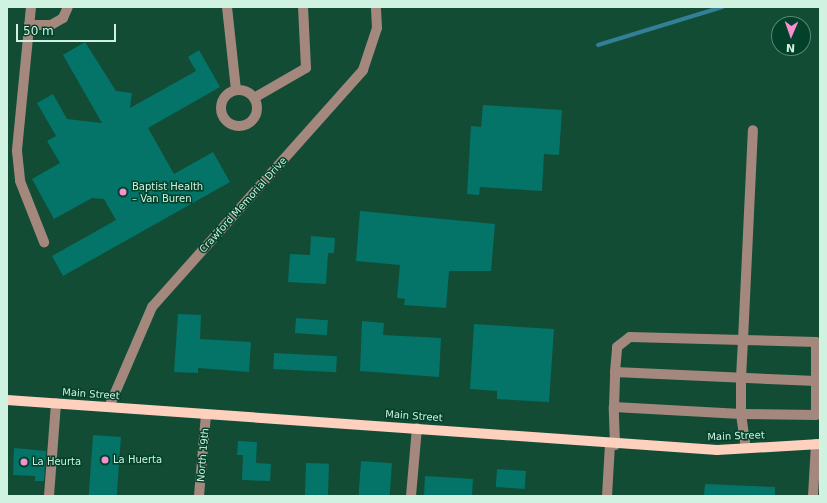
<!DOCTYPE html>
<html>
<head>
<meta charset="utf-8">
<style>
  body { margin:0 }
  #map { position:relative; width:827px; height:503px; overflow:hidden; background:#124c35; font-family:"DejaVu Sans",sans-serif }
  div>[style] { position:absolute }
  .stream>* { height:4px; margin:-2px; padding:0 2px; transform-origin:2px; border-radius:2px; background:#337f98 }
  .building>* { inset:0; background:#047368; transform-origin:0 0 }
  .minor>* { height:10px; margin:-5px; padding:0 5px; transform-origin:5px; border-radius:5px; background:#a4887d }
  .minor>.ring { margin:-5px; padding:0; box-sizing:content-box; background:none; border:10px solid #a4887d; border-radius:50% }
  .major>* { height:10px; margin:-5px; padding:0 5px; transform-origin:5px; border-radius:5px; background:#fed1bf }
  .dots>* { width:11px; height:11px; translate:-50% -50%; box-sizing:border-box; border:2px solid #03412b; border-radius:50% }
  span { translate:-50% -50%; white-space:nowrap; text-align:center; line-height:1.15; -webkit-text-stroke:3px #03412b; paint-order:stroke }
  .poi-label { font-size:10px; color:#d0f3e1 }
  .left { translate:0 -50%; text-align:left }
  .street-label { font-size:10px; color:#d0f3e1 }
  .frame { position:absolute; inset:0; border:8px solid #d0f3e1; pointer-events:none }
  .north { position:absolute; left:771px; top:16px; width:40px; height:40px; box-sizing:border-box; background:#03412b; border:1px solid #558874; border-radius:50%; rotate:182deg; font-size:11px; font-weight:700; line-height:16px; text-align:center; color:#d0f3e1 }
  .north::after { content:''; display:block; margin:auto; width:14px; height:18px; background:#f690d0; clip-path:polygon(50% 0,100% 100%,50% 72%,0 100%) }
  .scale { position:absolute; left:16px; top:24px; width:100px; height:18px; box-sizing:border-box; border:2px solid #d0f3e1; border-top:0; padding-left:5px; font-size:12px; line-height:14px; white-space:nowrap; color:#d0f3e1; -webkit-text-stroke:3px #03412b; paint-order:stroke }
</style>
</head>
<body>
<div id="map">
  <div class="stream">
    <i style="left:598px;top:45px;width:130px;rotate:-17deg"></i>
  </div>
  <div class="building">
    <i style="clip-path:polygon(85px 42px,116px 91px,132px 93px,130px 108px,196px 71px,188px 57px,199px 50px,220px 87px,148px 128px,174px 174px,213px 152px,230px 182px,63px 276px,52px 256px,116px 220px,104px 199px,92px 198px,54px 219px,32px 179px,60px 163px,47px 141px,56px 136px,37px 103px,53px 94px,67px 119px,102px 123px,63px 55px)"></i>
    <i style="clip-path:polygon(483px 105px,562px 110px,559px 155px,544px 154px,542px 191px,480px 187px,479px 195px,467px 194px,471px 126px,481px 127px)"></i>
    <i style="clip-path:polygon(360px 211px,495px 224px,491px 271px,449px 271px,446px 308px,404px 305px,405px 299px,397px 298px,400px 265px,356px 261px)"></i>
    <i style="clip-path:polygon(311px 236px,335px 238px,334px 253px,328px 253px,326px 284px,288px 282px,290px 254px,310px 255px)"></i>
    <i style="clip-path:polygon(178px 314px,201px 315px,200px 339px,251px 342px,249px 372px,198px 368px,198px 373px,174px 372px)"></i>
    <i style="left:296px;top:318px;width:32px;height:15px;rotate:4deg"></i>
    <i style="clip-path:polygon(362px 321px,384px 323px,383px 335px,441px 338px,439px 377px,360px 371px)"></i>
    <i style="clip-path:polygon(474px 324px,554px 329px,549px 402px,497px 399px,497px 391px,470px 389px)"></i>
    <i style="left:274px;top:353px;width:63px;height:16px;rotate:3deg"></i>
    <i style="left:93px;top:435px;width:28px;height:61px;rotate:4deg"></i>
    <i style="clip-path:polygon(238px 441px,257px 442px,256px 463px,271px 464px,270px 481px,242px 480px,243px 455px,237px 455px)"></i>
    <i style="clip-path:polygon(14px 448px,46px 451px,44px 481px,35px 481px,35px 476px,13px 475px)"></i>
    <i style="left:361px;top:461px;width:31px;height:35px;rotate:4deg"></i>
    <i style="left:306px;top:463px;width:23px;height:32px;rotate:2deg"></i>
    <i style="left:497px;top:469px;width:29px;height:18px;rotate:4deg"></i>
    <i style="clip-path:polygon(425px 476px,473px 479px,472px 496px,424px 496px)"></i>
    <i style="clip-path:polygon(705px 484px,775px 487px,775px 496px,704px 496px)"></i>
  </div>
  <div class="minor">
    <i style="left:31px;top:7px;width:145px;rotate:95.6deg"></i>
    <i style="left:17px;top:151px;width:30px;rotate:84deg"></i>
    <i style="left:20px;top:181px;width:66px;rotate:68.5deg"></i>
    <i style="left:227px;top:7px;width:83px;rotate:83.8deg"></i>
    <i style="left:29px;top:25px;width:22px"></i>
    <i style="left:51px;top:25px;width:14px;rotate:-30deg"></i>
    <i style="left:63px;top:18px;width:12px;rotate:-66deg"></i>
    <i class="ring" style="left:221px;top:90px;width:26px;height:26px"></i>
    <i style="left:254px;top:98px;width:60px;rotate:-30deg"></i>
    <i style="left:306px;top:68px;width:61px;rotate:-92.8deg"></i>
    <i style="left:615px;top:372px;width:25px;rotate:-85deg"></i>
    <i style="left:617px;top:347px;width:16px;rotate:-38deg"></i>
    <i style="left:630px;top:337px;width:113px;rotate:1.5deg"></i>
    <i style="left:743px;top:340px;width:73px;rotate:1.6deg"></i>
    <i style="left:816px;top:342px;width:73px;rotate:90deg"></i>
    <i style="left:816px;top:415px;width:75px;rotate:-179.2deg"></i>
    <i style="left:741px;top:414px;width:36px;rotate:-90deg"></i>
    <i style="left:741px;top:378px;width:38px;rotate:-87deg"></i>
    <i style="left:743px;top:340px;width:210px;rotate:-87.3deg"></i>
    <i style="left:109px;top:407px;width:109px;rotate:-66.7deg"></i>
    <i style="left:152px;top:307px;width:317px;rotate:-48.3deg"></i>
    <i style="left:363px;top:70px;width:44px;rotate:-71.6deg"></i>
    <i style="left:377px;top:28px;width:21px;rotate:-93deg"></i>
    <i style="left:614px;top:407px;width:35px;rotate:-88deg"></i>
    <i style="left:615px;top:372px;width:201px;rotate:2.6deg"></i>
    <i style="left:615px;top:445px;width:38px;rotate:-92deg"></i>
    <i style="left:614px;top:407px;width:127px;rotate:3.2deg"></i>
    <i style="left:741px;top:414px;width:34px;rotate:82deg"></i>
    <i style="left:49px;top:496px;width:93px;rotate:-85.7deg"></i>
    <i style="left:199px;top:496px;width:82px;rotate:-85.1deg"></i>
    <i style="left:411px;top:496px;width:68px;rotate:-85deg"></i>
    <i style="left:607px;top:496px;width:52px;rotate:-86.7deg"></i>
    <i style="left:813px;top:496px;width:52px;rotate:-86.7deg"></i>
  </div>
  <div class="major">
    <i style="left:7px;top:400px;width:712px;rotate:4.03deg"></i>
    <i style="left:717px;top:450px;width:103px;rotate:-3.3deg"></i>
  </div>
  <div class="dots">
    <i style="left:123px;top:192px;background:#f690d0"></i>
    <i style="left:105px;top:460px;background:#f690d0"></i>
    <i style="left:24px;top:462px;background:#f690d0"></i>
  </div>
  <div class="poi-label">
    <span class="left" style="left:132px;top:192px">Baptist Health<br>– Van Buren</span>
    <span class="left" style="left:113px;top:460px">La Huerta</span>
    <span class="left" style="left:32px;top:462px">La Heurta</span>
  </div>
  <div class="street-label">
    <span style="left:243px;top:205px;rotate:-48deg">Crawford Memorial Drive</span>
    <span style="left:91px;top:394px;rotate:4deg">Main Street</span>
    <span style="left:414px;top:416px;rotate:4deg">Main Street</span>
    <span style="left:736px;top:436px;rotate:-2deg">Main Street</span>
    <span style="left:203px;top:455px;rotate:-85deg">North 19th</span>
  </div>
  <div class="frame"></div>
  <div class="north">N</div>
  <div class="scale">50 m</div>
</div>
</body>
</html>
